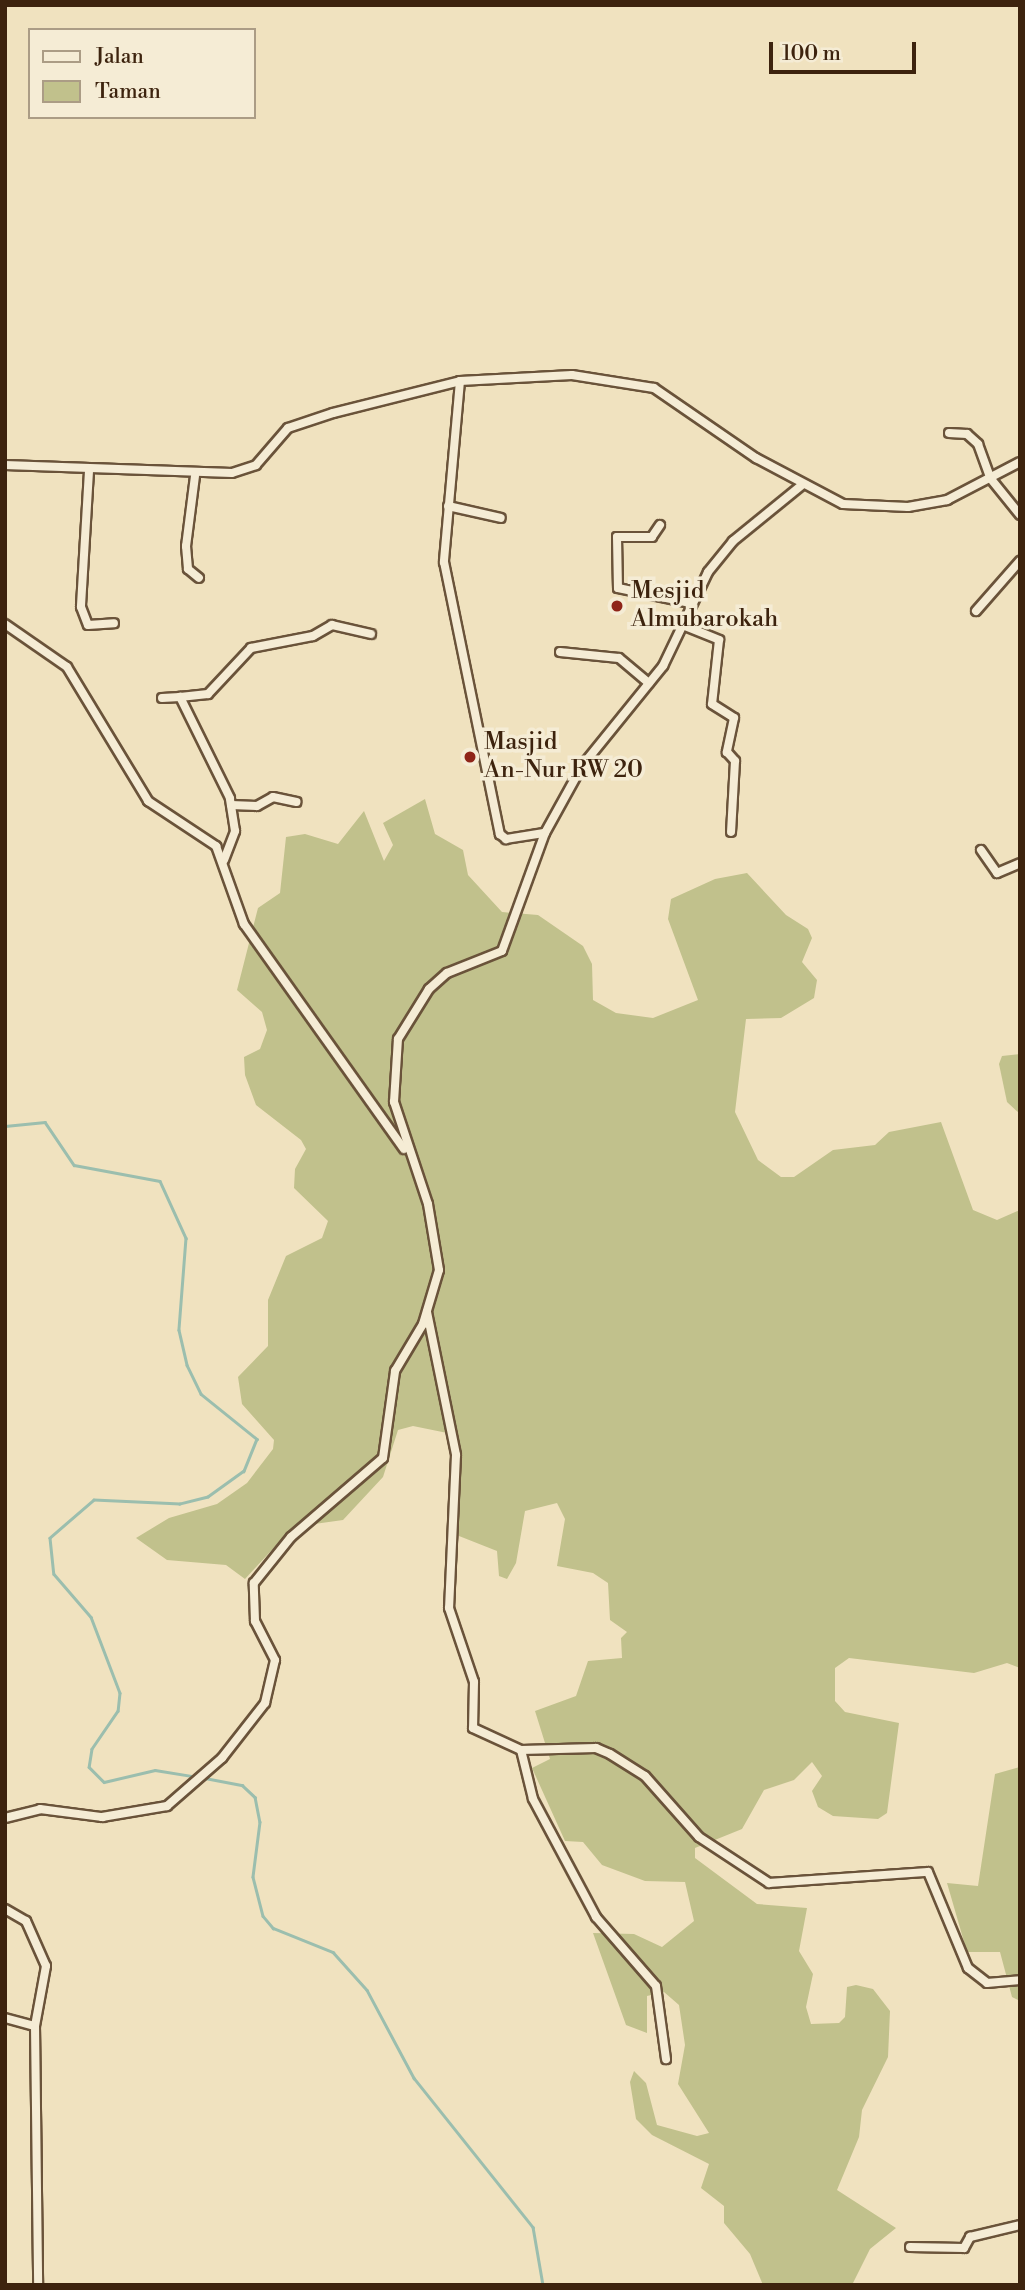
<!DOCTYPE html>
<html>
<head>
<meta charset="utf-8">
<style>
  body { margin:0 }
  #map { position:relative; width:1025px; height:2290px; overflow:hidden; background:#f0e2bf; font-family:"Libre Bodoni",serif }
  div>[style] { position:absolute }
  .green>* { inset:0; background:#c1c18c }
  .stream>* { height:2.5px; margin:-1.25px; padding:0 1.25px; transform-origin:1.25px; border-radius:1.25px; background:#9bbeae }
  .roads { filter:drop-shadow(2px 0 #6a533a) drop-shadow(-2px 0 #6a533a) drop-shadow(0 2px #6a533a) drop-shadow(0 -2px #6a533a) }
  .minor>* { height:8px; margin:-4px; padding:0 4px; transform-origin:4px; border-radius:4px; background:#f5ecd5 }
  .dots>* { width:19px; height:19px; translate:-50% -50%; box-sizing:border-box; border:4px solid #f5ecd5; border-radius:50% }
  span { translate:-50% -50%; white-space:nowrap; text-align:center; line-height:1.15; -webkit-text-stroke:7px #f5ecd5; paint-order:stroke }
  .poi-label { font-size:24px; color:#3d230e }
  .left { translate:0 -50%; text-align:left }
  .frame { position:absolute; inset:0; border:7px solid #3d230e; pointer-events:none }
  .legend { position:absolute; left:28px; top:28px; width:228px; height:91px; box-sizing:border-box; background:#f5ecd5; border:2px solid #ab9c85; margin:0; padding:9px 12px; list-style:none; font-size:21px; color:#3d230e }
  .legend li { display:flex; align-items:center; gap:14px; height:35px }
  .legend b { width:35px; border:2px solid #ab9c85 }
  .scale { position:absolute; left:769px; top:42px; width:147px; height:32px; box-sizing:border-box; border:4px solid #3d230e; border-top:0; padding-left:9px; font-size:21px; line-height:24px; white-space:nowrap; color:#3d230e; -webkit-text-stroke:5px #f5ecd5; paint-order:stroke }
</style>
</head>
<body>
<div id="map">
  <div class="green">
    <i style="clip-path:polygon(425px 799px,435px 834px,463px 850px,468px 875px,502px 912px,538px 915px,583px 946px,592px 964px,593px 1000px,616px 1013px,653px 1018px,698px 1000px,668px 919px,671px 899px,715px 879px,747px 873px,786px 915px,808px 929px,812px 938px,802px 962px,817px 980px,814px 998px,781px 1018px,746px 1019px,735px 1112px,758px 1160px,781px 1177px,794px 1177px,833px 1150px,875px 1145px,889px 1132px,941px 1122px,973px 1210px,997px 1220px,1020px 1210px,1020px 1668px,1007px 1663px,974px 1673px,849px 1658px,835px 1668px,835px 1701px,845px 1712px,899px 1723px,887px 1813px,878px 1819px,833px 1816px,818px 1807px,812px 1791px,822px 1776px,812px 1762px,794px 1780px,764px 1790px,742px 1829px,695px 1848px,695px 1858px,757px 1904px,807px 1908px,799px 1951px,813px 1974px,806px 2007px,811px 2024px,839px 2023px,845px 2017px,847px 1987px,856px 1985px,873px 1989px,890px 2011px,888px 2057px,862px 2110px,859px 2137px,837px 2190px,896px 2228px,870px 2249px,852px 2285px,763px 2285px,750px 2254px,724px 2223px,724px 2206px,701px 2188px,709px 2164px,652px 2135px,636px 2119px,630px 2082px,634px 2071px,646px 2083px,657px 2125px,697px 2136px,709px 2133px,678px 2084px,685px 2045px,679px 2005px,664px 1992px,647px 1996px,647px 2033px,626px 2025px,593px 1933px,634px 1934px,662px 1947px,694px 1921px,685px 1882px,645px 1881px,602px 1865px,583px 1842px,565px 1841px,532px 1768px,550px 1759px,535px 1711px,576px 1696px,588px 1661px,622px 1658px,621px 1638px,627px 1632px,610px 1620px,608px 1583px,593px 1573px,557px 1566px,565px 1519px,557px 1503px,525px 1511px,516px 1563px,507px 1579px,499px 1576px,497px 1551px,459px 1536px,457px 1435px,413px 1426px,398px 1430px,383px 1477px,343px 1520px,293px 1527px,245px 1579px,226px 1565px,167px 1560px,136px 1538px,169px 1518px,217px 1504px,247px 1483px,273px 1449px,274px 1440px,242px 1404px,238px 1377px,268px 1346px,268px 1300px,286px 1256px,322px 1238px,328px 1221px,294px 1188px,295px 1169px,306px 1149px,301px 1140px,256px 1105px,245px 1075px,244px 1057px,260px 1049px,267px 1030px,262px 1012px,237px 990px,258px 908px,280px 893px,286px 837px,305px 834px,338px 844px,364px 811px,384px 861px,393px 845px,383px 823px)"></i>
    <i style="clip-path:polygon(1020px 1054px,1020px 1114px,1007px 1102px,999px 1064px,1002px 1056px)"></i>
    <i style="clip-path:polygon(1020px 1767px,1020px 2001px,1012px 1997px,1000px 1952px,967px 1952px,947px 1883px,978px 1886px,995px 1774px)"></i>
  </div>
  <div class="stream">
    <i style="left:5px;top:1126px;width:40px;rotate:-5.7deg"></i>
    <i style="left:45px;top:1122px;width:52px;rotate:56deg"></i>
    <i style="left:74px;top:1165px;width:87px;rotate:10.5deg"></i>
    <i style="left:160px;top:1181px;width:63px;rotate:65.5deg"></i>
    <i style="left:186px;top:1238px;width:92px;rotate:94.4deg"></i>
    <i style="left:179px;top:1330px;width:36px;rotate:77deg"></i>
    <i style="left:187px;top:1365px;width:32px;rotate:64deg"></i>
    <i style="left:201px;top:1394px;width:72px;rotate:38.8deg"></i>
    <i style="left:257px;top:1439px;width:35px;rotate:112deg"></i>
    <i style="left:244px;top:1471px;width:44px;rotate:144.2deg"></i>
    <i style="left:208px;top:1497px;width:29px;rotate:166deg"></i>
    <i style="left:180px;top:1504px;width:86px;rotate:-177.3deg"></i>
    <i style="left:94px;top:1500px;width:58px;rotate:139.2deg"></i>
    <i style="left:50px;top:1538px;width:36px;rotate:84deg"></i>
    <i style="left:54px;top:1574px;width:57px;rotate:49.3deg"></i>
    <i style="left:91px;top:1617px;width:81px;rotate:69.1deg"></i>
    <i style="left:120px;top:1693px;width:18px;rotate:96deg"></i>
    <i style="left:118px;top:1711px;width:46px;rotate:124.4deg"></i>
    <i style="left:92px;top:1749px;width:18px;rotate:99deg"></i>
    <i style="left:89px;top:1767px;width:21px;rotate:45deg"></i>
    <i style="left:104px;top:1782px;width:52px;rotate:-13.2deg"></i>
    <i style="left:155px;top:1770px;width:44px;rotate:9.2deg"></i>
    <i style="left:205px;top:1778px;width:38px;rotate:11deg"></i>
    <i style="left:242px;top:1785px;width:18px;rotate:43deg"></i>
    <i style="left:255px;top:1797px;width:25px;rotate:79deg"></i>
    <i style="left:260px;top:1822px;width:55px;rotate:97.3deg"></i>
    <i style="left:253px;top:1877px;width:40px;rotate:75.6deg"></i>
    <i style="left:263px;top:1916px;width:16px;rotate:50deg"></i>
    <i style="left:273px;top:1928px;width:65px;rotate:21.8deg"></i>
    <i style="left:333px;top:1952px;width:51px;rotate:48.2deg"></i>
    <i style="left:367px;top:1990px;width:100px;rotate:61.9deg"></i>
    <i style="left:414px;top:2078px;width:191px;rotate:51.4deg"></i>
    <i style="left:533px;top:2227px;width:59px;rotate:80.2deg"></i>
  </div>
  <div class="roads">
    <div class="minor">
      <i style="left:460px;top:381px;width:182px;rotate:95.1deg"></i>
      <i style="left:444px;top:562px;width:278px;rotate:78.4deg"></i>
      <i style="left:500px;top:834px;width:8px;rotate:40deg"></i>
      <i style="left:506px;top:839px;width:39px;rotate:-9deg"></i>
      <i style="left:949px;top:433px;width:18px;rotate:3deg"></i>
      <i style="left:967px;top:434px;width:15px;rotate:42deg"></i>
      <i style="left:978px;top:444px;width:37px;rotate:70deg"></i>
      <i style="left:991px;top:479px;width:46px;rotate:51.1deg"></i>
      <i style="left:5px;top:465px;width:227px;rotate:2deg"></i>
      <i style="left:232px;top:473px;width:25px;rotate:-18deg"></i>
      <i style="left:256px;top:465px;width:49px;rotate:-49.1deg"></i>
      <i style="left:288px;top:428px;width:47px;rotate:-18.4deg"></i>
      <i style="left:333px;top:413px;width:131px;rotate:-14.1deg"></i>
      <i style="left:460px;top:381px;width:112px;rotate:-3.1deg"></i>
      <i style="left:572px;top:375px;width:83px;rotate:9deg"></i>
      <i style="left:654px;top:388px;width:124px;rotate:34.5deg"></i>
      <i style="left:756px;top:458px;width:98px;rotate:27.9deg"></i>
      <i style="left:843px;top:504px;width:65px;rotate:2.6deg"></i>
      <i style="left:908px;top:507px;width:40px;rotate:-10deg"></i>
      <i style="left:947px;top:500px;width:82px;rotate:-27.5deg"></i>
      <i style="left:89px;top:471px;width:136px;rotate:93.4deg"></i>
      <i style="left:81px;top:607px;width:19px;rotate:69deg"></i>
      <i style="left:88px;top:625px;width:26px;rotate:-4deg"></i>
      <i style="left:195px;top:476px;width:71px;rotate:97.3deg"></i>
      <i style="left:186px;top:546px;width:23px;rotate:85deg"></i>
      <i style="left:188px;top:569px;width:14px;rotate:39deg"></i>
      <i style="left:448px;top:506px;width:54px;rotate:12.8deg"></i>
      <i style="left:660px;top:525px;width:14px;rotate:124deg"></i>
      <i style="left:652px;top:537px;width:35px;rotate:180deg"></i>
      <i style="left:617px;top:537px;width:51px;rotate:88.9deg"></i>
      <i style="left:618px;top:588px;width:74px;rotate:11.8deg"></i>
      <i style="left:976px;top:611px;width:67px;rotate:-48.7deg"></i>
      <i style="left:5px;top:624px;width:75px;rotate:34.7deg"></i>
      <i style="left:67px;top:667px;width:157px;rotate:58.8deg"></i>
      <i style="left:148px;top:801px;width:82px;rotate:33.5deg"></i>
      <i style="left:216px;top:846px;width:83px;rotate:70.3deg"></i>
      <i style="left:244px;top:924px;width:276px;rotate:54.6deg"></i>
      <i style="left:685px;top:626px;width:37px;rotate:22deg"></i>
      <i style="left:719px;top:640px;width:64px;rotate:96.2deg"></i>
      <i style="left:712px;top:704px;width:26px;rotate:32deg"></i>
      <i style="left:734px;top:718px;width:35px;rotate:102deg"></i>
      <i style="left:727px;top:752px;width:12px;rotate:48deg"></i>
      <i style="left:735px;top:761px;width:71px;rotate:93.2deg"></i>
      <i style="left:560px;top:652px;width:59px;rotate:5.8deg"></i>
      <i style="left:619px;top:658px;width:39px;rotate:40deg"></i>
      <i style="left:162px;top:698px;width:18px;rotate:-3deg"></i>
      <i style="left:231px;top:805px;width:26px;rotate:2deg"></i>
      <i style="left:257px;top:806px;width:18px;rotate:-29deg"></i>
      <i style="left:273px;top:797px;width:24px;rotate:12deg"></i>
      <i style="left:981px;top:850px;width:28px;rotate:55deg"></i>
      <i style="left:997px;top:873px;width:25px;rotate:-23deg"></i>
      <i style="left:224px;top:860px;width:31px;rotate:-69deg"></i>
      <i style="left:235px;top:831px;width:33px;rotate:-99deg"></i>
      <i style="left:230px;top:798px;width:113px;rotate:-116.3deg"></i>
      <i style="left:180px;top:697px;width:28px;rotate:-6deg"></i>
      <i style="left:208px;top:694px;width:63px;rotate:-46.9deg"></i>
      <i style="left:251px;top:648px;width:63px;rotate:-11deg"></i>
      <i style="left:313px;top:636px;width:22px;rotate:-30deg"></i>
      <i style="left:332px;top:625px;width:40px;rotate:13deg"></i>
      <i style="left:427px;top:1312px;width:146px;rotate:78.5deg"></i>
      <i style="left:456px;top:1455px;width:153px;rotate:92.6deg"></i>
      <i style="left:449px;top:1608px;width:78px;rotate:71.3deg"></i>
      <i style="left:474px;top:1682px;width:46px;rotate:91.2deg"></i>
      <i style="left:473px;top:1728px;width:53px;rotate:24.6deg"></i>
      <i style="left:521px;top:1750px;width:75px;rotate:-1.5deg"></i>
      <i style="left:596px;top:1748px;width:15px;rotate:23deg"></i>
      <i style="left:610px;top:1754px;width:41px;rotate:32.2deg"></i>
      <i style="left:645px;top:1776px;width:81px;rotate:48.5deg"></i>
      <i style="left:699px;top:1837px;width:84px;rotate:33.3deg"></i>
      <i style="left:769px;top:1883px;width:159px;rotate:-4deg"></i>
      <i style="left:928px;top:1872px;width:104px;rotate:67.4deg"></i>
      <i style="left:968px;top:1968px;width:24px;rotate:38deg"></i>
      <i style="left:987px;top:1983px;width:33px;rotate:-5deg"></i>
      <i style="left:521px;top:1750px;width:50px;rotate:76.2deg"></i>
      <i style="left:533px;top:1799px;width:134px;rotate:61.9deg"></i>
      <i style="left:596px;top:1917px;width:91px;rotate:49deg"></i>
      <i style="left:656px;top:1986px;width:74px;rotate:82.2deg"></i>
      <i style="left:5px;top:1818px;width:36px;rotate:-14deg"></i>
      <i style="left:40px;top:1809px;width:63px;rotate:7.4deg"></i>
      <i style="left:102px;top:1817px;width:66px;rotate:-9.6deg"></i>
      <i style="left:167px;top:1806px;width:73px;rotate:-41.1deg"></i>
      <i style="left:222px;top:1758px;width:70px;rotate:-52deg"></i>
      <i style="left:265px;top:1703px;width:44px;rotate:-76.9deg"></i>
      <i style="left:275px;top:1660px;width:44px;rotate:-117.1deg"></i>
      <i style="left:255px;top:1621px;width:38px;rotate:-92deg"></i>
      <i style="left:254px;top:1583px;width:59px;rotate:-51.2deg"></i>
      <i style="left:291px;top:1537px;width:121px;rotate:-40.7deg"></i>
      <i style="left:383px;top:1458px;width:88px;rotate:-82.1deg"></i>
      <i style="left:395px;top:1371px;width:55px;rotate:-59.2deg"></i>
      <i style="left:423px;top:1324px;width:56px;rotate:-73.5deg"></i>
      <i style="left:439px;top:1270px;width:67px;rotate:-99.5deg"></i>
      <i style="left:428px;top:1204px;width:108px;rotate:-108.4deg"></i>
      <i style="left:394px;top:1102px;width:63px;rotate:-86.4deg"></i>
      <i style="left:398px;top:1039px;width:59px;rotate:-58.2deg"></i>
      <i style="left:429px;top:989px;width:24px;rotate:-42deg"></i>
      <i style="left:447px;top:973px;width:59px;rotate:-21.8deg"></i>
      <i style="left:502px;top:951px;width:126px;rotate:-70deg"></i>
      <i style="left:545px;top:833px;width:77px;rotate:-61.1deg"></i>
      <i style="left:582px;top:766px;width:129px;rotate:-51deg"></i>
      <i style="left:663px;top:666px;width:104px;rotate:-64.4deg"></i>
      <i style="left:708px;top:572px;width:40px;rotate:-51deg"></i>
      <i style="left:733px;top:541px;width:89px;rotate:-39.1deg"></i>
      <i style="left:5px;top:1909px;width:24px;rotate:30deg"></i>
      <i style="left:26px;top:1921px;width:49px;rotate:66deg"></i>
      <i style="left:46px;top:1966px;width:61px;rotate:100.4deg"></i>
      <i style="left:35px;top:2026px;width:259px;rotate:89.3deg"></i>
      <i style="left:5px;top:2018px;width:31px;rotate:15deg"></i>
      <i style="left:910px;top:2247px;width:54px;rotate:1.1deg"></i>
      <i style="left:964px;top:2248px;width:13px;rotate:-61deg"></i>
      <i style="left:970px;top:2237px;width:51px;rotate:-13.5deg"></i>
    </div>
  </div>
  <div class="dots">
    <i style="left:617px;top:606px;background:#8f2418"></i>
    <i style="left:470px;top:757px;background:#8f2418"></i>
  </div>
  <div class="poi-label">
    <span class="left" style="left:631px;top:606px">Mesjid<br>Almubarokah</span>
    <span class="left" style="left:484px;top:757px">Masjid<br>An-Nur RW 20</span>
  </div>
  <div class="frame"></div>
  <ul class="legend">
  <li><b style="height:9px;background:#f5ecd5"></b>Jalan</li>
  <li><b style="height:19px;background:#c1c18c"></b>Taman</li>
  </ul>
  <div class="scale">100 m</div>
</div>
</body>
</html>
